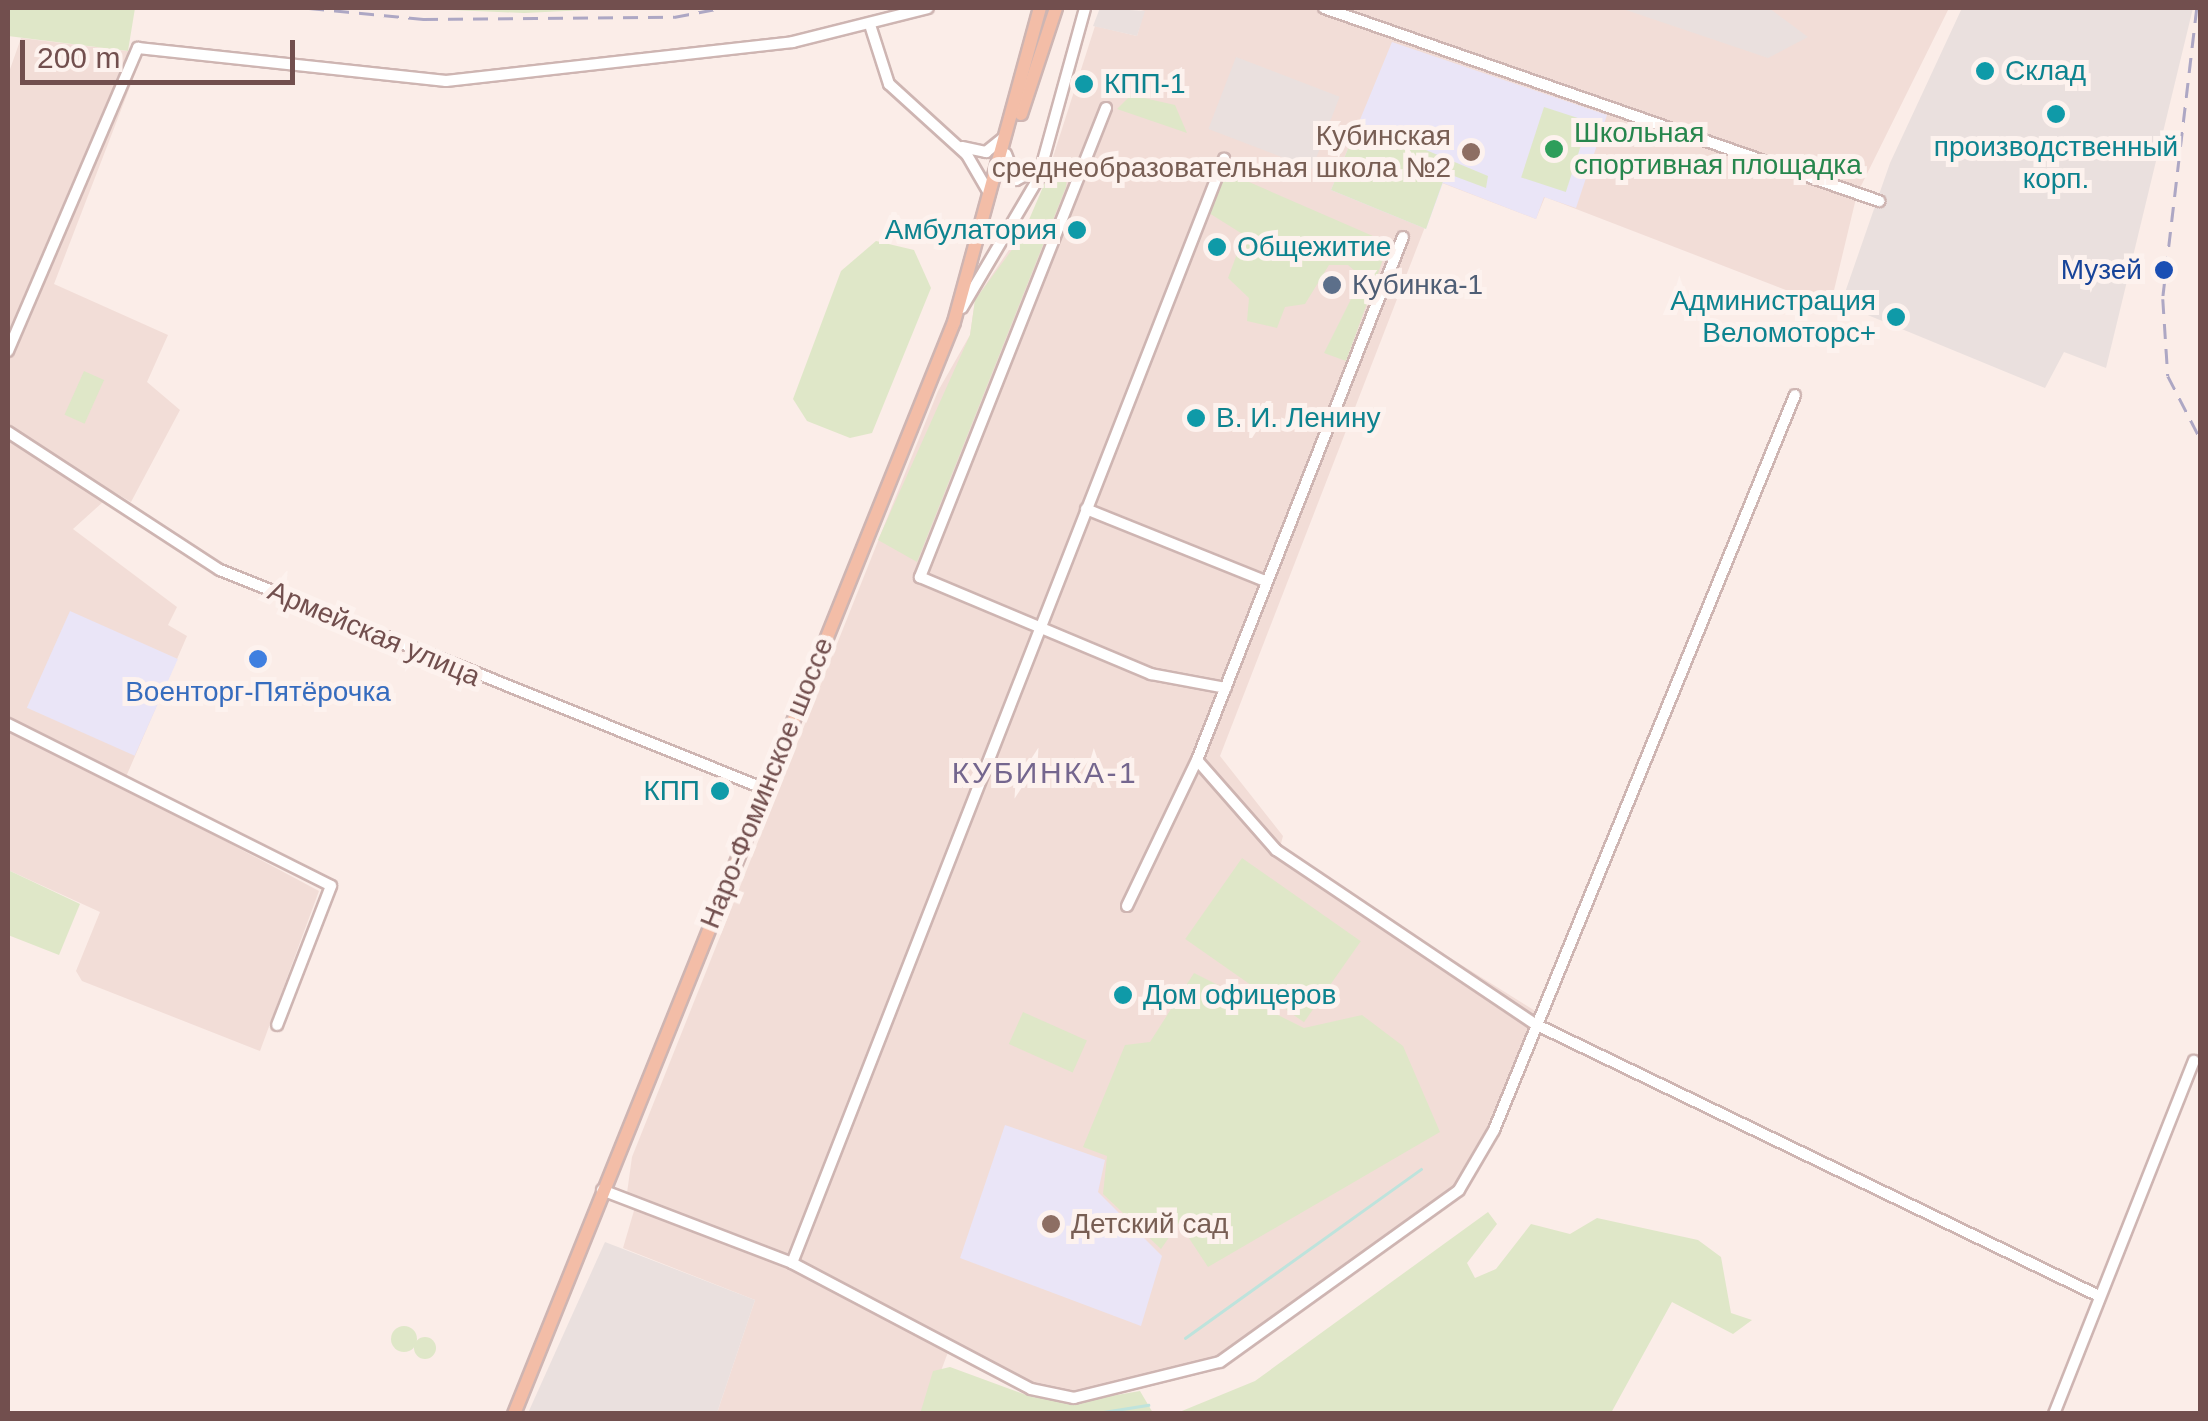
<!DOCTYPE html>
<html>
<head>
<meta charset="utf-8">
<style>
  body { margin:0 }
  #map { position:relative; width:2208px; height:1421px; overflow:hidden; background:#fbede8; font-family:Arial,sans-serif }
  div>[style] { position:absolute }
  .residential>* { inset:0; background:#f2ddd7 }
  .industrial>* { inset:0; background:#eae0de; transform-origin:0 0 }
  .education>* { inset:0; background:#eae5f7; transform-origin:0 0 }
  .green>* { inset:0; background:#dfe7c8; transform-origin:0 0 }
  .round { border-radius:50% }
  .stream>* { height:2.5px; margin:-1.25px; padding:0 1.25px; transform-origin:1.25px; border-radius:1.25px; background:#bee3dc }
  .roads { filter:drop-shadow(2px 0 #ceb5b2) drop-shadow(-2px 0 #ceb5b2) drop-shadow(0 2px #ceb5b2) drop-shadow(0 -2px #ceb5b2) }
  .minor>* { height:10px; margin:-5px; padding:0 5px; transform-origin:5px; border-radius:5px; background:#fff }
  .major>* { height:12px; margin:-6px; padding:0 6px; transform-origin:6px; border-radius:6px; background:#f3bda7 }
  .rail>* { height:2.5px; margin-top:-1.25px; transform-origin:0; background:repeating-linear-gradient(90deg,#ada7c4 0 15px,transparent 0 25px) }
  .dots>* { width:28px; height:28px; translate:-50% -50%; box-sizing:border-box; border:5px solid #fdf2ee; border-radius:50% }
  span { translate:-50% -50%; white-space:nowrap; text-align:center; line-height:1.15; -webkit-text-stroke:10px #fdf2ee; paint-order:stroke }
  .culture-label { font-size:28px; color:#0d838f }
  .left { translate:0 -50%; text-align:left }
  .right { translate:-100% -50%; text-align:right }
  .leisure-label { font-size:28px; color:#27864d }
  .education-label { font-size:28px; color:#785e54 }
  .transit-label { font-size:28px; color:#164399 }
  .service-label { font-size:28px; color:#4e5e75 }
  .street-label { font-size:28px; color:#724f4e }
  .shop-label { font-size:28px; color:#366cbe }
  .neighbourhood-label { font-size:30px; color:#74668e; letter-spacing:2.5px }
  .frame { position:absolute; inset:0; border:10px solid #724f4e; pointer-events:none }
  .scale { position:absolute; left:20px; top:40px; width:275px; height:45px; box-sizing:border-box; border:5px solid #724f4e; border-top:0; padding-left:12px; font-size:30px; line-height:35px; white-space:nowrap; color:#724f4e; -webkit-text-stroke:8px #fdf2ee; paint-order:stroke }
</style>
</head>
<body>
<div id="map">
  <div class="residential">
    <i style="clip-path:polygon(1134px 8px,1949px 8px,1857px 194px,1830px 307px,1545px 197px,1536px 219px,1442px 183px,1220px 756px,1283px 836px,1279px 851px,1540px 1014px,1459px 1190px,1220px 1362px,1074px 1398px,1031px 1389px,950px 1347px,925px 1413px,717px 1413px,755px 1300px,623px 1248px,638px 1197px,627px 1193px,632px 1157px,938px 391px,970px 335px,975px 300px,1036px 210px,1095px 26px,1137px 36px,1144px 11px)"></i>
    <i style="clip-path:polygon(21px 38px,143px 53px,54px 284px,168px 335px,147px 382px,180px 410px,131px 502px,114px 492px,73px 529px,177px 607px,168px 625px,187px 636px,122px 786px,319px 891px,260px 1051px,82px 981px,76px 971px,100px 912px,8px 870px,8px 75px)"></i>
  </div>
  <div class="industrial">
    <i style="clip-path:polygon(1100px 8px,1145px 11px,1137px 36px,1093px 26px)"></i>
    <i style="clip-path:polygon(1620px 8px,1769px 8px,1808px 37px,1768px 58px)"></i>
    <i style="clip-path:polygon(1962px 8px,2193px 8px,2106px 368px,2064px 352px,2045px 388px,1841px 304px,1890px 163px)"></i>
    <i style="left:1236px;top:57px;width:111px;height:77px;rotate:21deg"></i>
    <i style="clip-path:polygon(605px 1242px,755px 1300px,717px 1413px,528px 1413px)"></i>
  </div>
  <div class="education">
    <i style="clip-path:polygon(1392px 42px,1607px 115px,1576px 208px,1544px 197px,1536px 219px,1443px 183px,1426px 229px,1331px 190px)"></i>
    <i style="left:70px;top:611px;width:118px;height:106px;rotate:24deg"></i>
    <i style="clip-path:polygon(1005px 1125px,1105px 1160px,1098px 1192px,1162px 1256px,1141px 1326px,960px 1258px)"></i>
  </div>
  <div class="green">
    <i style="clip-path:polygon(8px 8px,135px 8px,128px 51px,8px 36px)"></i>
    <i style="clip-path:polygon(403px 8px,629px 8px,524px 13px)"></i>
    <i style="clip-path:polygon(1131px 95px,1175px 105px,1187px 133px,1117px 109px)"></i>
    <i style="left:1544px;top:107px;width:47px;height:74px;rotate:18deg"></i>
    <i style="clip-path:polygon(1359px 122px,1488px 176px,1486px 188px,1446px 173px,1426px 229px,1331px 190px)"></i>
    <i style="clip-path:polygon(1055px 159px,1068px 163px,1066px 187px,917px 562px,878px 540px,970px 335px,975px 300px,1022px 236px)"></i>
    <i style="clip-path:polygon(1233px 175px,1389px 243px,1346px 361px,1324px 353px,1362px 277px,1348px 265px,1329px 265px,1305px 304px,1285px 307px,1277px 328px,1247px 321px,1249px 298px,1228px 278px,1244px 235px,1209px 213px,1222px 176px)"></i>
    <i style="clip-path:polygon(876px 241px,914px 250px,931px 288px,872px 433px,850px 438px,807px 421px,793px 399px,841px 271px)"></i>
    <i style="left:84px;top:371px;width:22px;height:48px;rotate:24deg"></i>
    <i style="left:1242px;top:858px;width:145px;height:99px;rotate:35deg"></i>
    <i style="clip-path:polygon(8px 870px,80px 904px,59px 955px,8px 935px)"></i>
    <i style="clip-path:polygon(1194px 973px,1304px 1028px,1362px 1015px,1403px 1046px,1440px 1132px,1208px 1267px,1179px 1223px,1161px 1249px,1103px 1194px,1107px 1156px,1083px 1147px,1125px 1045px,1150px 1042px)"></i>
    <i style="left:1023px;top:1012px;width:70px;height:35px;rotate:24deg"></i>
    <i style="clip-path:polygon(1488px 1212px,1497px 1224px,1467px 1263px,1475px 1278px,1496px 1269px,1531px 1224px,1570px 1234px,1597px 1218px,1698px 1240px,1721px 1257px,1731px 1313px,1752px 1320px,1733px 1334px,1672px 1302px,1611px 1413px,1177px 1413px,1255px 1381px)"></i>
    <i class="round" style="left:391px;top:1326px;width:26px;height:26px"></i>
    <i class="round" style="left:414px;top:1337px;width:22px;height:22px"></i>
    <i style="clip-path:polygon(950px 1367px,1032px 1397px,1076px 1402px,1140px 1391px,1153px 1413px,920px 1414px,933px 1371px)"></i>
  </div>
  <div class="stream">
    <i style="left:1185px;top:1338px;width:290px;rotate:-35.6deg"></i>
    <i style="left:1091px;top:1414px;width:58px;rotate:-9deg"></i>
  </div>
  <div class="roads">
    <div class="minor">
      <i style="left:1324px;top:8px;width:588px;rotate:19.18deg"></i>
      <i style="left:871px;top:28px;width:59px;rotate:72.2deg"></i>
      <i style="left:889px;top:84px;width:105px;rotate:42.3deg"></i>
      <i style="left:967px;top:155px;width:44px;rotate:59.9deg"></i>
      <i style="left:1106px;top:108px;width:505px;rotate:111.63deg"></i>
      <i style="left:920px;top:577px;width:251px;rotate:22.8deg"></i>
      <i style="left:1151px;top:674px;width:76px;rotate:10.6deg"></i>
      <i style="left:962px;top:147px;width:25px;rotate:12deg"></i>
      <i style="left:986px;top:152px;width:22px;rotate:-39deg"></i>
      <i style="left:1006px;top:154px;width:28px;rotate:69deg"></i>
      <i style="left:1016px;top:180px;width:24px;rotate:-28deg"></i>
      <i style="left:962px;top:308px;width:150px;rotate:-59.5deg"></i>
      <i style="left:1038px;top:179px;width:177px;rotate:-74.6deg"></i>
      <i style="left:8px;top:351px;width:330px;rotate:-66.8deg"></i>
      <i style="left:138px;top:48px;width:310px;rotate:6.1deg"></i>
      <i style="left:446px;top:81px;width:349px;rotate:-6.4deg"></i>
      <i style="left:793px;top:42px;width:139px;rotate:-14.1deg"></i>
      <i style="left:8px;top:432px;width:253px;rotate:33.1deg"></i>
      <i style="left:220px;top:570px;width:587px;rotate:21.89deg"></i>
      <i style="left:1086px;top:509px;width:193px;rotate:21.9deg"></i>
      <i style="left:8px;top:724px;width:361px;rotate:26.6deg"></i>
      <i style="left:331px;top:886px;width:149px;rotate:111.2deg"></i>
      <i style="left:1197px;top:760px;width:120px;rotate:48.7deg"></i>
      <i style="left:1276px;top:850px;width:312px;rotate:33.9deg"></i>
      <i style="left:1535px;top:1024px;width:626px;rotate:25.75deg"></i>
      <i style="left:1127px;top:906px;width:162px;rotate:-64.4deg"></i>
      <i style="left:1197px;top:760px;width:562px;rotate:-68.5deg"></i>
      <i style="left:602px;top:1190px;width:204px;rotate:21deg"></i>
      <i style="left:792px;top:1263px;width:270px;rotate:27.8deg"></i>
      <i style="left:1031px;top:1389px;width:44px;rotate:11.8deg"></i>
      <i style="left:1074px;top:1398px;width:150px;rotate:-13.9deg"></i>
      <i style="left:1220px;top:1362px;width:294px;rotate:-35.7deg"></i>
      <i style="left:1459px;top:1190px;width:69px;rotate:-59.7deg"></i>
      <i style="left:1494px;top:1130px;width:794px;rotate:-67.73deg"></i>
      <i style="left:792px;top:1263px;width:1186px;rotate:-68.63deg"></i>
      <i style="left:2054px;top:1414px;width:380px;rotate:-68.4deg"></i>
    </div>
    <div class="major">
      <i style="left:1021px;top:114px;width:112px;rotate:-71.7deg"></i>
      <i style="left:514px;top:1414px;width:1177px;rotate:-68.05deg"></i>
      <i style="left:954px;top:322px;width:326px;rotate:-74.7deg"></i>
    </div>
  </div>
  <div class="rail">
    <i style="left:309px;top:8px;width:115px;rotate:5.5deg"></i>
    <i style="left:423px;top:19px;width:251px;rotate:-0.5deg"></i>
    <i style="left:674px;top:17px;width:48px;rotate:-10.8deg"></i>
    <i style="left:2197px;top:8px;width:293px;rotate:96.7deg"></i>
    <i style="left:2163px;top:299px;width:77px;rotate:86.3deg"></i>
    <i style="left:2168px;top:376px;width:70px;rotate:62.7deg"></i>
  </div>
  <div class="dots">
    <i style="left:1985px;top:71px;background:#0f9aa8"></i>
    <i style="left:1084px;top:84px;background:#0f9aa8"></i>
    <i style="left:2056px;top:114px;background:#0f9aa8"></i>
    <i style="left:1554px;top:149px;background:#2e9e5b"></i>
    <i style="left:1471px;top:152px;background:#8d6e63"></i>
    <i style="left:1077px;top:230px;background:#0f9aa8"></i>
    <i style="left:1217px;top:247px;background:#0f9aa8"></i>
    <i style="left:2164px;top:270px;background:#1a4fb4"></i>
    <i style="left:1332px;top:285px;background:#5c6f8a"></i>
    <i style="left:1896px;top:317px;background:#0f9aa8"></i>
    <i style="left:1196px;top:418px;background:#0f9aa8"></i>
    <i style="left:258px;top:659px;background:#3f7fe0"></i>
    <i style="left:720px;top:791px;background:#0f9aa8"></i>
    <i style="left:1123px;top:995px;background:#0f9aa8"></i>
    <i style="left:1051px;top:1224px;background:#8d6e63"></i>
  </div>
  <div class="culture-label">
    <span class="left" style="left:2005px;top:71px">Склад</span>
    <span class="left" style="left:1104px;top:84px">КПП-1</span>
    <span style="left:2056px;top:163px">производственный<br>корп.</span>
    <span class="right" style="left:1057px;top:230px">Амбулатория</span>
    <span class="left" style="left:1237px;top:247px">Общежитие</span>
    <span class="right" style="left:1876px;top:317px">Администрация<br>Веломоторс+</span>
    <span class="left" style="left:1216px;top:418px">В. И. Ленину</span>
    <span class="right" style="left:700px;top:791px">КПП</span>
    <span class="left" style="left:1143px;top:995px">Дом офицеров</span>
  </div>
  <div class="leisure-label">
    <span class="left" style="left:1574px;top:149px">Школьная<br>спортивная площадка</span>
  </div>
  <div class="education-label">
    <span class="right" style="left:1451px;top:152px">Кубинская<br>среднеобразовательная школа №2</span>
    <span class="left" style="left:1071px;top:1224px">Детский сад</span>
  </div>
  <div class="transit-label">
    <span class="right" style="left:2142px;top:270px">Музей</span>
  </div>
  <div class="service-label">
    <span class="left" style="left:1352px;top:285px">Кубинка-1</span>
  </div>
  <div class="street-label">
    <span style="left:374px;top:634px;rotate:23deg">Армейская улица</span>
    <span style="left:767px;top:783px;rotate:-68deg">Наро-Фоминское шоссе</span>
  </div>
  <div class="shop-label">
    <span style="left:258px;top:692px">Военторг-Пятёрочка</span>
  </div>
  <div class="neighbourhood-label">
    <span style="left:1045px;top:773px">КУБИНКА-1</span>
  </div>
  <div class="frame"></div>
  <div class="scale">200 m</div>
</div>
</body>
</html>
